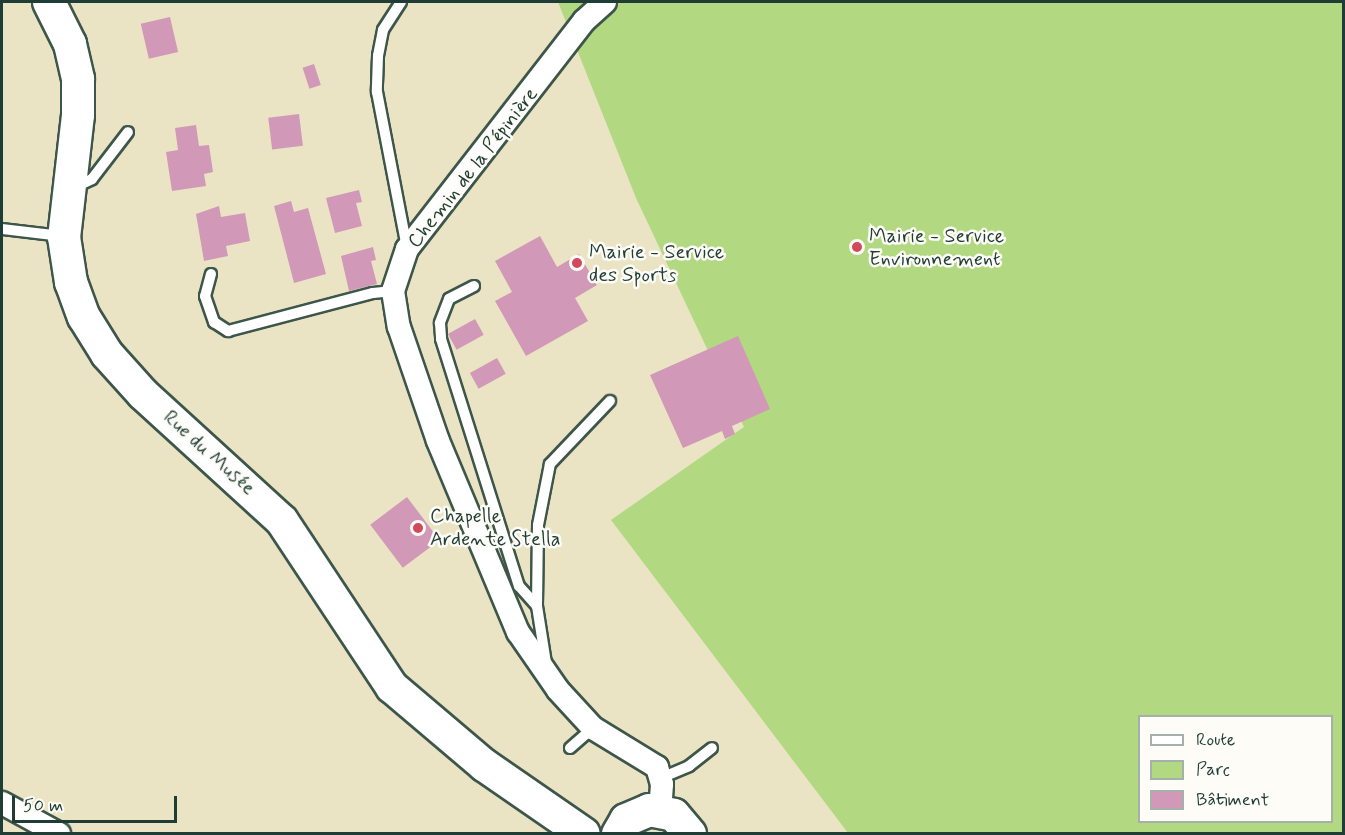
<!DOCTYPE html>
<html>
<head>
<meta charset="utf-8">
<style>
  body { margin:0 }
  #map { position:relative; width:1345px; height:835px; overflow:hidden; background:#eae4c4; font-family:Mynerve,sans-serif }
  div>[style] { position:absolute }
  .green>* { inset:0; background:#b2d982 }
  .building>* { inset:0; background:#d198b8; transform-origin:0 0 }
  .roads { filter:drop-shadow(2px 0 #3d564a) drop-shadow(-2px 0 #3d564a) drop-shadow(0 2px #3d564a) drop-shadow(0 -2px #3d564a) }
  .lane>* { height:10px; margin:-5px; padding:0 5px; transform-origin:5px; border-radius:5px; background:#fff }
  .street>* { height:22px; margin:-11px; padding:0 11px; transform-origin:11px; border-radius:11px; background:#fff }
  .secondary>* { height:32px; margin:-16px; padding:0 16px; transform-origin:16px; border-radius:16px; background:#fff }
  .dots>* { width:16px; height:16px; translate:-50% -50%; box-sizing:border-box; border:3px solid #fdfcf7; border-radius:50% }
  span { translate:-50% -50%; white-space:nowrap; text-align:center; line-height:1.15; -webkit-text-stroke:5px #fdfcf7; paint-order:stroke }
  .street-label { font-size:20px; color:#1f3d34 }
  .poi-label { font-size:20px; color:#1f3d34 }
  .left { translate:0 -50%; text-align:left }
  .frame { position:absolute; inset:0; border:3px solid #1f3d34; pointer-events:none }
  .legend { position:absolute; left:1138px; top:715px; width:195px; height:108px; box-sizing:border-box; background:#fdfcf7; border:2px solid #a4b0a9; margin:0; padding:8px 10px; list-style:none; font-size:18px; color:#1f3d34 }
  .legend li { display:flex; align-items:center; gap:12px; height:30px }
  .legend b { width:30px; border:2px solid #a4b0a9 }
  .scale { position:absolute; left:12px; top:796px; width:165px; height:27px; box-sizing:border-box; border:3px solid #1f3d34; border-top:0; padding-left:8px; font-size:18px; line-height:21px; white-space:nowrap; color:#1f3d34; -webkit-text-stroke:4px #fdfcf7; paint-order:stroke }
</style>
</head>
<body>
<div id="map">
  <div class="green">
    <i style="clip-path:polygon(evenodd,558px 2px,1343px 2px,1343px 833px,848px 833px,611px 520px,744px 427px,636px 198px,558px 2px,1140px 716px,1332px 716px,1332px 822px,1140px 822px,1140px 716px)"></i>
  </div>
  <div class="building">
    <i style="left:170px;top:17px;width:36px;height:30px;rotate:77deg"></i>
    <i style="left:314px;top:64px;width:22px;height:12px;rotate:72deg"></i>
    <i style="left:299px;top:114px;width:32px;height:31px;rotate:83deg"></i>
    <i style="clip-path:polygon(196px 125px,199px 146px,209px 145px,213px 172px,204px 174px,206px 186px,172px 191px,166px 152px,178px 150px,175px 128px)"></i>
    <i style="clip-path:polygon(359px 190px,362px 202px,356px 203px,362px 226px,335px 233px,326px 198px)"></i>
    <i style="clip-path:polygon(291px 201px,294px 212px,308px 208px,326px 274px,294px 283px,274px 206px)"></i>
    <i style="clip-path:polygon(219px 206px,221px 217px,245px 213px,250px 241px,226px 246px,228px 256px,204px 261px,196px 214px)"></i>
    <i style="clip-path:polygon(540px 236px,557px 267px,579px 254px,597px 285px,575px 298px,588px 321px,526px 356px,495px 301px,512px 292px,495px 261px)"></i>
    <i style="clip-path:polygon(373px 247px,376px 260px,371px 261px,377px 284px,349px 291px,341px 256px)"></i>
    <i style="left:475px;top:319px;width:18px;height:31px;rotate:61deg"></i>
    <i style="clip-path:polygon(738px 336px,770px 409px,732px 426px,735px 434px,725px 439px,722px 431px,683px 448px,650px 375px)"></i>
    <i style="left:497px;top:358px;width:18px;height:31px;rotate:61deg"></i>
    <i style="left:407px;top:497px;width:54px;height:46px;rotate:53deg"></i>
  </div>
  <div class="roads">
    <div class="lane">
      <i style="left:401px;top:2px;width:33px;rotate:123deg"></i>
      <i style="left:383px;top:30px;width:26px;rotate:101deg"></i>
      <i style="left:378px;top:56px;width:36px;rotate:92deg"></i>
      <i style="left:377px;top:92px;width:159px;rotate:79.1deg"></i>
      <i style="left:73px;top:188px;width:21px;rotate:-25deg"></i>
      <i style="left:92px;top:179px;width:59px;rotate:-52.5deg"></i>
      <i style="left:2px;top:229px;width:59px;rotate:6.8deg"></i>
      <i style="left:211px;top:274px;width:23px;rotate:105deg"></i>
      <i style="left:205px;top:296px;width:28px;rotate:71deg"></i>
      <i style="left:214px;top:322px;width:17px;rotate:33deg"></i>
      <i style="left:228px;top:331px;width:150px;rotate:-14.7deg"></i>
      <i style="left:373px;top:293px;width:20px;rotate:-6deg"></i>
      <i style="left:474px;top:286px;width:28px;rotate:153deg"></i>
      <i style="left:449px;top:299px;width:26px;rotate:111deg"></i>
      <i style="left:440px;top:323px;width:16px;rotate:86deg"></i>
      <i style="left:441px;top:339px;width:259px;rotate:72.5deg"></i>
      <i style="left:519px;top:586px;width:27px;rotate:48deg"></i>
      <i style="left:546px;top:663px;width:58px;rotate:-99deg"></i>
      <i style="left:537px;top:606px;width:81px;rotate:-89.3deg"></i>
      <i style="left:538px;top:525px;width:62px;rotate:-78.9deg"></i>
      <i style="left:550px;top:464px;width:87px;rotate:-46.4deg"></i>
      <i style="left:570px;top:748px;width:30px;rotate:-41deg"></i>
      <i style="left:661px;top:778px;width:30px;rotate:-23deg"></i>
      <i style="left:689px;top:766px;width:29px;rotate:-38deg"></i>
    </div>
    <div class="street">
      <i style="left:605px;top:2px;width:28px;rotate:138deg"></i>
      <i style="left:584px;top:21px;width:289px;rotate:127.8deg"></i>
      <i style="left:407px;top:249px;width:44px;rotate:108.4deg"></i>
      <i style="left:393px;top:291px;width:36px;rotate:81deg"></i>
      <i style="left:399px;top:327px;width:120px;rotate:71.1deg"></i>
      <i style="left:438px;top:441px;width:207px;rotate:67.3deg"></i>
      <i style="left:518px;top:632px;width:70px;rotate:55.4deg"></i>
      <i style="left:558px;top:690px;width:52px;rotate:47.4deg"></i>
      <i style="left:593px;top:728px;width:75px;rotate:31.4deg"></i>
      <i style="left:657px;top:767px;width:18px;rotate:74deg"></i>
      <i style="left:662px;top:784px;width:26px;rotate:94deg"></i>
      <i style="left:2px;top:803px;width:65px;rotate:28.5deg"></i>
    </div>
    <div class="secondary">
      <i style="left:49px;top:2px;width:47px;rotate:63.4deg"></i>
      <i style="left:70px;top:44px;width:36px;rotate:77deg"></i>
      <i style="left:78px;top:79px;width:36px;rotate:90deg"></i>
      <i style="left:78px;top:115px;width:123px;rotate:96.5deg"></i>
      <i style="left:64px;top:237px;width:46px;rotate:81.2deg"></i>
      <i style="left:71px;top:282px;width:37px;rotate:70deg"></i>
      <i style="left:84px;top:317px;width:44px;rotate:58.1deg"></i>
      <i style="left:107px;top:354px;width:54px;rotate:48deg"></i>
      <i style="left:143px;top:394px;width:188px;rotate:42.4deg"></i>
      <i style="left:282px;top:521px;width:199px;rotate:56.5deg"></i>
      <i style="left:392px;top:687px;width:121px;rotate:40.3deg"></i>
      <i style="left:484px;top:765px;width:121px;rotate:34.6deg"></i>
      <i style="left:618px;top:834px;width:16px;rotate:-60deg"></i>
      <i style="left:626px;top:820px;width:25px;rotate:-23deg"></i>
      <i style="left:649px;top:810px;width:25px;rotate:11deg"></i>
      <i style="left:674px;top:815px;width:25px;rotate:50deg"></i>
    </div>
  </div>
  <div class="dots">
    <i style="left:857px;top:247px;background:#d1495b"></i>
    <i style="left:577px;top:263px;background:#d1495b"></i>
    <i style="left:418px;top:528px;background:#d1495b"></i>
  </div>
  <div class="street-label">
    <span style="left:473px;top:168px;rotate:-52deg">Chemin de la Pépinière</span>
    <span style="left:209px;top:453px;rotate:42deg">Rue du Musée</span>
  </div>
  <div class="poi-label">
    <span class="left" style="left:869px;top:248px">Mairie - Service<br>Environnement</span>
    <span class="left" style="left:589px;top:264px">Mairie - Service<br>des Sports</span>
    <span class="left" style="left:430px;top:528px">Chapelle<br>Ardente Stella</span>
  </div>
  <div class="frame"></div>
  <ul class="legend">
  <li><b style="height:8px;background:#fff"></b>Route</li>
  <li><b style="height:16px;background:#b2d982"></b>Parc</li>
  <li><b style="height:16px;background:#d198b8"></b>Bâtiment</li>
  </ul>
  <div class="scale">50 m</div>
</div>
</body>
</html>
